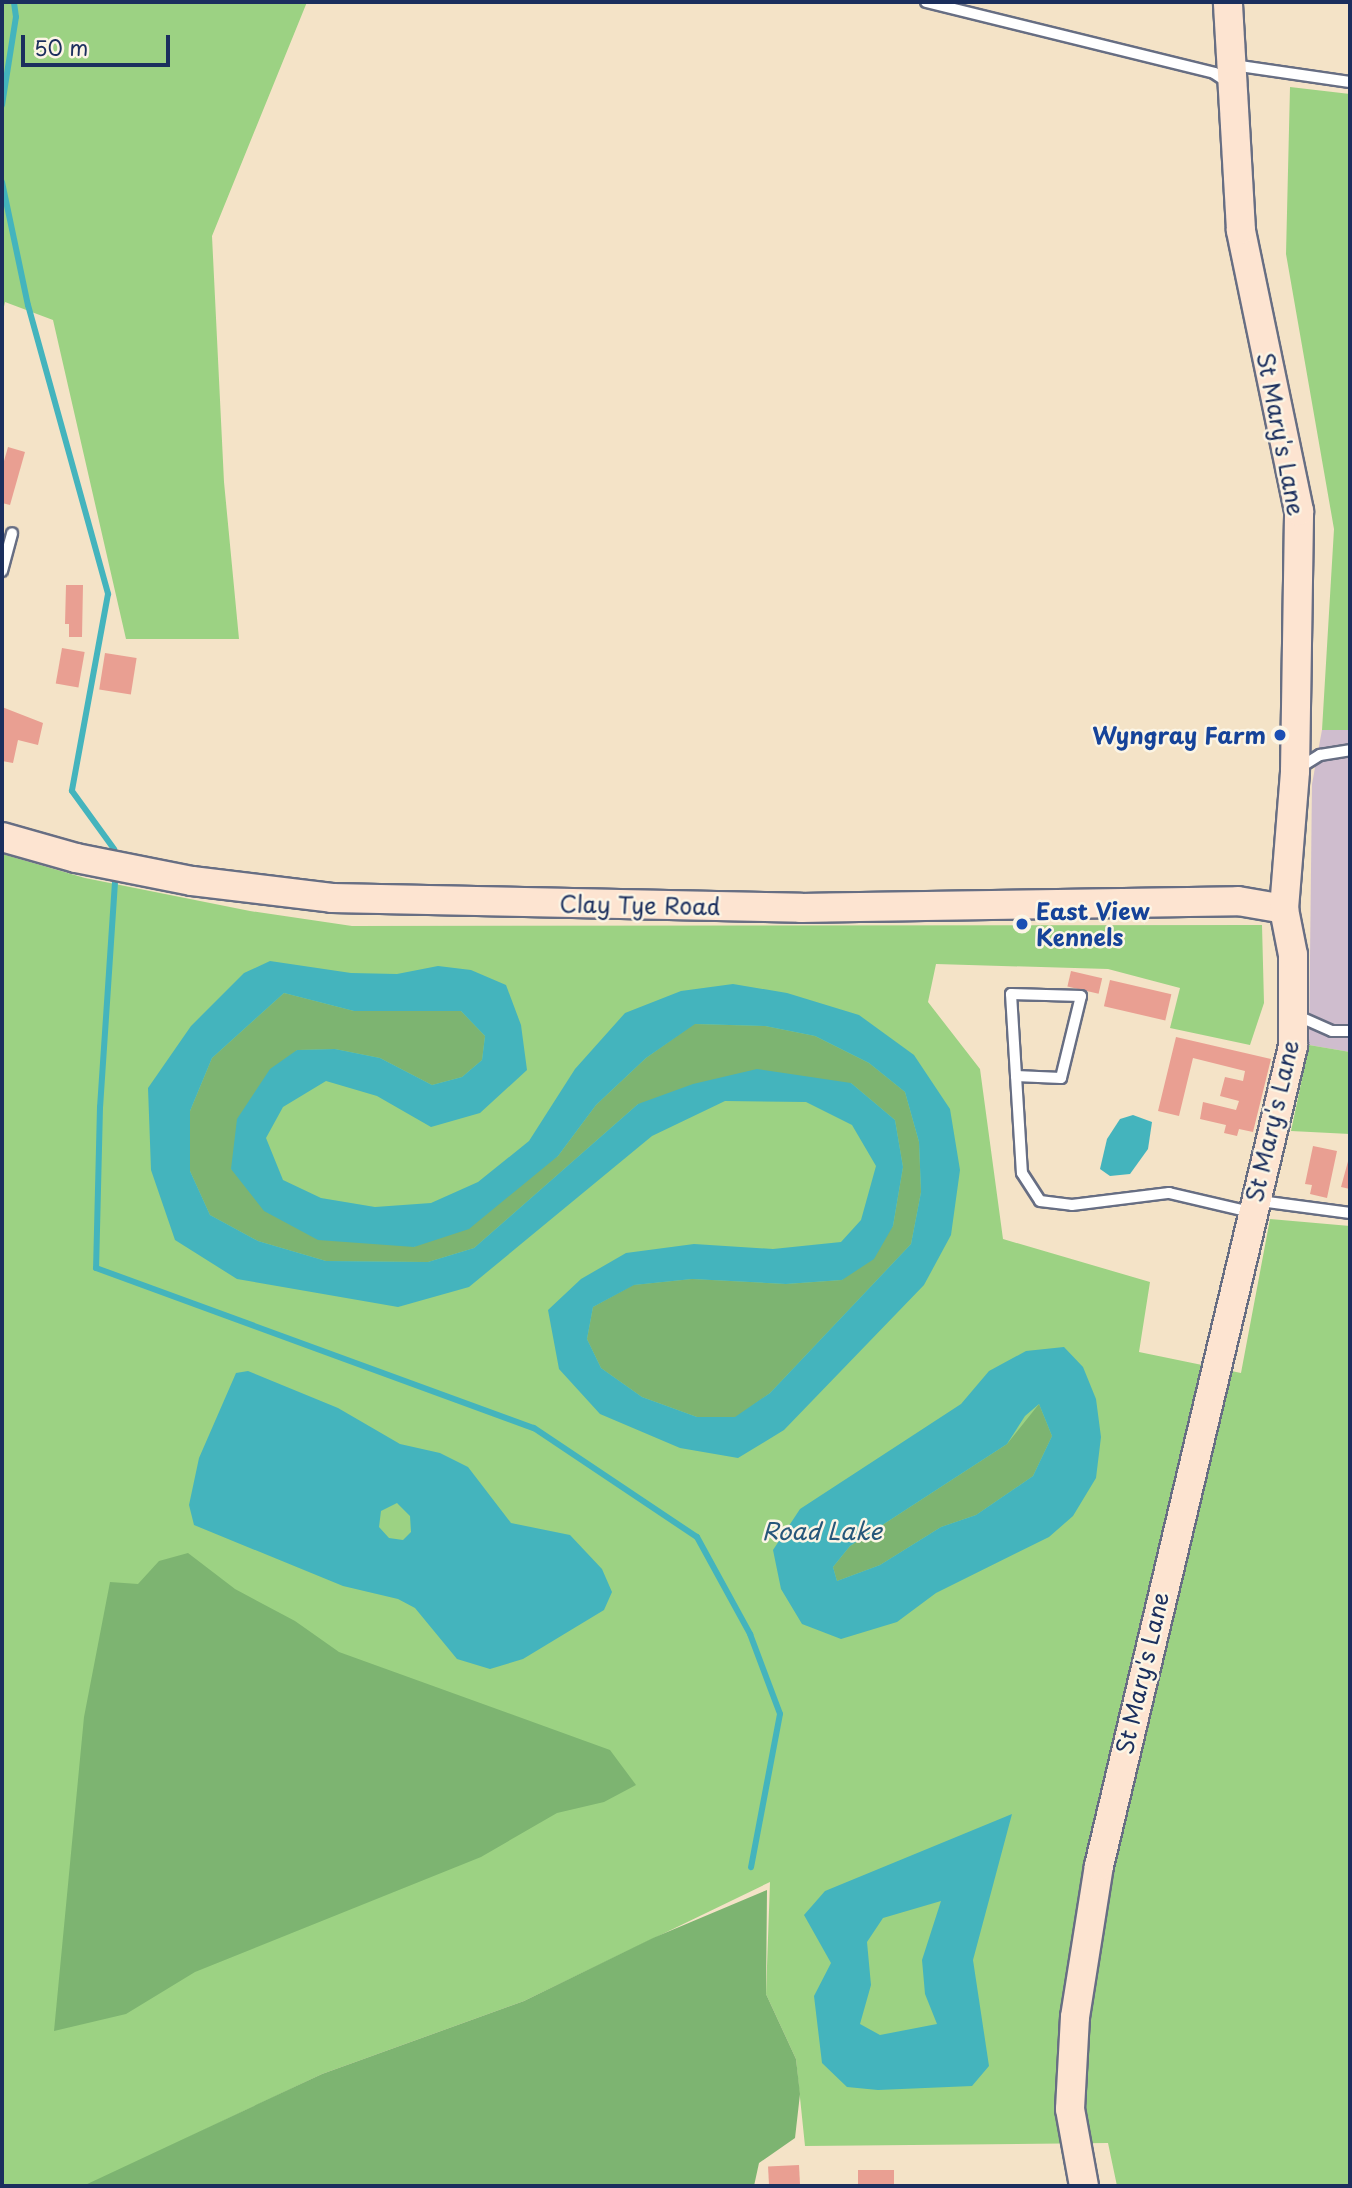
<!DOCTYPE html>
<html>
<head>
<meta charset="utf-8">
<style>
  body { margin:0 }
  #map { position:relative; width:1352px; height:2188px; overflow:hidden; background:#f4e3c7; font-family:"Playpen Sans",sans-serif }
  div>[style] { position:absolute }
  .industrial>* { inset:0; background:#cfbdce }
  .green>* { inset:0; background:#9cd283 }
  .forest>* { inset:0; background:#7db471 }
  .water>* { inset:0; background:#44b4bd }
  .stream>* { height:6px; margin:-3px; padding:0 3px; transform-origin:3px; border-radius:3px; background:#44b4bd }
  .building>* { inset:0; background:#e99f92; transform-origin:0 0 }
  .roads { filter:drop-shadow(2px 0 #676e83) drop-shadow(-2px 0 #676e83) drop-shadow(0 2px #676e83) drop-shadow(0 -2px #676e83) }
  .service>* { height:10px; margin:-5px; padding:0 5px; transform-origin:5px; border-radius:5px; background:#fff }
  .secondary>* { height:28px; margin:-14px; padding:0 14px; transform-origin:14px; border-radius:14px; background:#fde4d1 }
  .dots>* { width:19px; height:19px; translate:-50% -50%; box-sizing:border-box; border:4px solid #fcf5e5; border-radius:50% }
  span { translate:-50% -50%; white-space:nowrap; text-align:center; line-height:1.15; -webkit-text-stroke:5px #fcf5e5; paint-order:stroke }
  .street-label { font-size:23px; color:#1b2f5e }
  .transit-label { font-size:23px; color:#164399; font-weight:700 }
  .right { translate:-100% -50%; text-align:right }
  .left { translate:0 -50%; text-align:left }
  .water-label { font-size:24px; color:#27577a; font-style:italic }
  .frame { position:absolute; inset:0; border:4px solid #1b2f5e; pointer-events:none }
  .scale { position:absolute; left:21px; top:35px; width:149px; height:32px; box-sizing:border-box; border:4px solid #1b2f5e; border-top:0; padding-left:9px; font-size:21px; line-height:24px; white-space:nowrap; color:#1b2f5e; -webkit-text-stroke:5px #fcf5e5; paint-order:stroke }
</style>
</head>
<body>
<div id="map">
  <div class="industrial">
    <i style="clip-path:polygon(1322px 730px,1350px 730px,1350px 1052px,1309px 1045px,1312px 784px)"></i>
  </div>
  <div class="green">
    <i style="clip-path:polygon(2px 2px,307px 2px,212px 236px,224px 482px,239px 639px,126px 639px,53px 320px,5px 302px,2px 316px)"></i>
    <i style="clip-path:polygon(1290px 87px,1350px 94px,1350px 730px,1322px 730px,1334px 529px,1286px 254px)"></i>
    <i style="clip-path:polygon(2px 854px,85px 878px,250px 911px,352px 926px,1262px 925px,1264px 1003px,1250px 1045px,1170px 1028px,1180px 988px,1108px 969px,936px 964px,928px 1002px,980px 1069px,1003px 1239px,1150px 1282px,1139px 1352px,1241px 1373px,1270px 1219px,1350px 1226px,1350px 2186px,1117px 2186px,1108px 2143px,805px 2146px,796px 2059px,766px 1994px,770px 1882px,524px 2001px,322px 2074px,86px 2186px,2px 2186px)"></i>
    <i style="clip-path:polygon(1309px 1045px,1350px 1052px,1350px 1134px,1291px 1131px)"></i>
  </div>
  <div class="forest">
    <i style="clip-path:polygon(284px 993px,354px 1011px,461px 1011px,485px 1036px,482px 1060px,462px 1077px,432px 1085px,380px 1058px,335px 1049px,297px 1050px,231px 1169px,414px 1247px,558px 1156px,596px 1105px,646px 1058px,694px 1024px,765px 1026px,815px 1036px,869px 1063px,905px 1092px,919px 1142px,921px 1192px,911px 1244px,770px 1393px,735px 1418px,697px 1417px,642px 1397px,601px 1368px,587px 1339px,593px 1307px,633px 1285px,692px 1279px,786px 1284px,842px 1280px,893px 1226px,903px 1167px,895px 1120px,851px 1083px,638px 1104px,474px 1248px,428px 1262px,326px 1261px,258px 1241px,210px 1215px,190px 1171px,190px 1111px,212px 1058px)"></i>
    <i style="clip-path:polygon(1039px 1404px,1052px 1436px,1033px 1476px,976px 1515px,941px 1527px,880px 1565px,837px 1581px,833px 1567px,850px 1546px,1007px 1444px)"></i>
    <i style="clip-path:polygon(188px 1553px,235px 1589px,295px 1621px,339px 1652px,610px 1750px,636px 1785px,604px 1802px,557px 1813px,481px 1857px,195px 1972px,126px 2014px,54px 2031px,84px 1717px,110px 1582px,138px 1584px,159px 1561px)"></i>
    <i style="clip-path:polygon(767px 1890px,766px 1994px,796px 2059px,800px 2094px,795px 2138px,759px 2163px,754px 2186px,83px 2186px,322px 2074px,524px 2001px,653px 1938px)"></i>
  </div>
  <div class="water">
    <i style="clip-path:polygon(evenodd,270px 961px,351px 973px,397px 974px,438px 966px,471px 970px,506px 985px,521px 1025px,527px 1070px,480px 1113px,431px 1127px,377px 1096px,326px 1081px,283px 1107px,266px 1138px,283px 1180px,321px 1198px,375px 1207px,431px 1203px,478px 1182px,529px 1141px,575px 1069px,625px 1013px,681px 991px,733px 984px,787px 993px,859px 1015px,914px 1055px,950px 1109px,960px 1170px,951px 1235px,924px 1285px,784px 1430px,738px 1458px,680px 1448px,600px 1414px,559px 1369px,548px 1310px,581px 1279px,626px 1253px,694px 1244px,773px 1249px,841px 1242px,861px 1220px,876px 1166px,852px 1125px,806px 1102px,725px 1101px,652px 1136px,469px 1287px,398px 1307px,237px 1279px,175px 1240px,151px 1170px,148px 1088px,191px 1026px,244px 973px,270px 961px,284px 993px,354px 1011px,461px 1011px,485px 1036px,482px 1060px,462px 1077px,432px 1085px,380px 1058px,335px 1049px,297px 1050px,270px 1069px,237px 1119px,231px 1169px,264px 1211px,318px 1240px,414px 1247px,469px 1229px,558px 1156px,596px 1105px,646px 1058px,695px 1024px,765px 1026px,815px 1036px,869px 1063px,905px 1092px,919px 1142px,921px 1192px,911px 1244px,770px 1393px,735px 1417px,697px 1417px,642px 1397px,601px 1368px,587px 1339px,593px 1307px,634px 1285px,692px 1279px,786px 1284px,842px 1280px,874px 1259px,893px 1226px,903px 1167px,895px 1120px,851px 1083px,757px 1069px,693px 1084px,638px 1104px,474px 1248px,428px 1262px,326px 1261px,258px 1241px,210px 1215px,190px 1171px,190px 1111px,212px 1058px,284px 993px)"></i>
    <i style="clip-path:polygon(1133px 1115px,1152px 1122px,1148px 1149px,1130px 1174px,1110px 1176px,1100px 1169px,1107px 1139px,1120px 1119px)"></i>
    <i style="clip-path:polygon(evenodd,1064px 1347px,1083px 1367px,1096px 1399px,1101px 1437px,1096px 1478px,1073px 1516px,1049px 1537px,936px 1593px,897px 1622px,841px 1639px,802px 1624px,781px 1589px,773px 1550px,800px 1509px,961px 1404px,989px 1371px,1026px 1351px,1064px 1347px,1039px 1404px,1052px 1436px,1033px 1476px,976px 1515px,941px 1527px,880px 1565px,837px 1581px,833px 1567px,850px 1546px,1007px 1444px,1025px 1416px,1039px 1404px)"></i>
    <i style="clip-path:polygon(evenodd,248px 1371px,338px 1408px,400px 1444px,440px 1453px,468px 1467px,511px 1523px,570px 1535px,602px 1569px,612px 1592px,604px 1610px,523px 1659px,490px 1669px,457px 1659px,415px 1608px,398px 1599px,343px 1586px,194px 1525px,189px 1505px,199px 1458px,236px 1373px,248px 1371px,397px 1503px,410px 1516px,411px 1532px,403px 1540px,389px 1538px,379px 1527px,381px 1511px,397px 1503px)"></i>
    <i style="clip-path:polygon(evenodd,1012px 1814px,973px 1960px,989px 2066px,972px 2086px,878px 2090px,847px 2087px,822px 2063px,814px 1996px,831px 1963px,804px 1915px,825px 1891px,1012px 1814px,941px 1901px,922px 1960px,925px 1994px,937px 2024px,880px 2035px,860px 2024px,871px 1985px,867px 1942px,883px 1918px,941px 1901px)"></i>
  </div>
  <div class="stream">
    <i style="left:2px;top:105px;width:89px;rotate:-81deg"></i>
    <i style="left:16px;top:17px;width:15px;rotate:-98deg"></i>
    <i style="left:2px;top:182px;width:126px;rotate:78.1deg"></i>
    <i style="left:28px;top:305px;width:300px;rotate:74.5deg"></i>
    <i style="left:108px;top:594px;width:200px;rotate:100.4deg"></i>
    <i style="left:72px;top:791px;width:72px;rotate:54.1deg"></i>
    <i style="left:115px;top:882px;width:225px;rotate:93.8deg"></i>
    <i style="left:100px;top:1107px;width:161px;rotate:91.4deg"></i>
    <i style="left:96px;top:1268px;width:466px;rotate:20.1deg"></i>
    <i style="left:534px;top:1428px;width:196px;rotate:33.8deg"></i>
    <i style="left:697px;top:1537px;width:111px;rotate:61.3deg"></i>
    <i style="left:750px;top:1634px;width:85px;rotate:69.4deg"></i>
    <i style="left:780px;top:1714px;width:156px;rotate:100.7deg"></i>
  </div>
  <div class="building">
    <i style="clip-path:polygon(8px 447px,25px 452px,10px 505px,2px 503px,2px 468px)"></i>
    <i style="clip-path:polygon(66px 585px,83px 585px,82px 637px,69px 637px,69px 624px,65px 624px)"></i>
    <i style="left:62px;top:648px;width:23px;height:36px;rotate:10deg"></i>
    <i style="left:105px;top:653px;width:32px;height:37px;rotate:9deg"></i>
    <i style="clip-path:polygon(2px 707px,43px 723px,38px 745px,18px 740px,13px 763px,2px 761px)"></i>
    <i style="left:1071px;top:971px;width:32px;height:16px;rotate:13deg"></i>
    <i style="left:1110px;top:980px;width:63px;height:27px;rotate:13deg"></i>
    <i style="clip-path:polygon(1176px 1037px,1271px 1059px,1253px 1132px,1239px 1129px,1237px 1136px,1224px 1133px,1226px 1125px,1200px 1119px,1203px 1102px,1236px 1110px,1239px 1101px,1220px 1096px,1225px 1077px,1243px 1081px,1245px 1071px,1193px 1058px,1179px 1116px,1158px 1111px)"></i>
    <i style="clip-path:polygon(1313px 1146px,1337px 1151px,1327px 1198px,1310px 1194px,1312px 1185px,1305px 1184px)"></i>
    <i style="clip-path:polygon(1350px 1154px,1350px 1189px,1341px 1187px)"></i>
    <i style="left:799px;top:2165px;width:21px;height:31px;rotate:87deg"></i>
    <i style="left:858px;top:2170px;width:36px;height:16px"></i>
  </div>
  <div class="roads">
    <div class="service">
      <i style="left:926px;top:2px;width:297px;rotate:13.8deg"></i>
      <i style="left:1214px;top:73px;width:14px;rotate:34deg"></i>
      <i style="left:1233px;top:65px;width:118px;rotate:8.3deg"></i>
      <i style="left:2px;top:571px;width:39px;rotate:-75deg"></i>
      <i style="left:1299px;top:768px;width:25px;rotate:-32deg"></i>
      <i style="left:1320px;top:755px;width:30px;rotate:-9deg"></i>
      <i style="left:1298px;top:1016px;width:37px;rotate:24deg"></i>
      <i style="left:1332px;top:1031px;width:18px"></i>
      <i style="left:1016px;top:1076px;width:45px;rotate:2.5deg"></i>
      <i style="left:1061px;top:1078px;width:84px;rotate:-76.3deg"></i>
      <i style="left:1081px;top:996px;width:70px;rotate:-178.4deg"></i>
      <i style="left:1011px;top:994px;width:82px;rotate:86.5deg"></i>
      <i style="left:1016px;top:1076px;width:97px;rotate:86.5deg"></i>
      <i style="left:1022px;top:1173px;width:33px;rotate:57deg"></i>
      <i style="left:1040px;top:1201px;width:32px;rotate:7deg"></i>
      <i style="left:1072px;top:1205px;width:98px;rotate:-7.1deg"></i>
      <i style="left:1169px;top:1193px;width:83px;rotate:13.2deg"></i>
      <i style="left:1260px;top:1201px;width:91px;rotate:7.6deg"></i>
    </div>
    <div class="secondary">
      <i style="left:2px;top:837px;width:77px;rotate:15.8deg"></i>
      <i style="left:76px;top:858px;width:118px;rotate:11.2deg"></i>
      <i style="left:192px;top:881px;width:141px;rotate:6.9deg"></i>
      <i style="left:332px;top:898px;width:469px;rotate:1.2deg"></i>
      <i style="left:801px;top:908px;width:437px;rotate:-0.9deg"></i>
      <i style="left:1238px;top:901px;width:47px;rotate:9.9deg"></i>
      <i style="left:1084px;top:2186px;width:78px;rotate:-100.3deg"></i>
      <i style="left:1070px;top:2109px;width:92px;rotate:-86.9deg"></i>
      <i style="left:1075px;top:2017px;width:153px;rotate:-81deg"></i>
      <i style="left:1099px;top:1866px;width:843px;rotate:-76.69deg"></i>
      <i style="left:1293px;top:1046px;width:91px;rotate:-90deg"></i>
      <i style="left:1293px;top:955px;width:47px;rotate:-101.1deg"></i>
      <i style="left:1284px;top:909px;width:138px;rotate:-85.4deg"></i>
      <i style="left:1295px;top:771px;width:260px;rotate:-89.1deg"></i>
      <i style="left:1299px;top:511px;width:287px;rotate:-101.7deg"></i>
      <i style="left:1241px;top:230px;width:228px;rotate:-93.3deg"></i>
    </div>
  </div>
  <div class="dots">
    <i style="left:1280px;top:735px;background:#1a4fb4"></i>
    <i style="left:1022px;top:924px;background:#1a4fb4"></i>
  </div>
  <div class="street-label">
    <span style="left:1281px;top:434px;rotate:79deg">St Mary's Lane</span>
    <span style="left:640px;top:905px;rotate:1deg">Clay Tye Road</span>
    <span style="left:1272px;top:1121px;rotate:-77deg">St Mary's Lane</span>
    <span style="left:1142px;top:1673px;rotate:-77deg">St Mary's Lane</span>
  </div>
  <div class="transit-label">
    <span class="right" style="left:1266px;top:735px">Wyngray Farm</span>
    <span class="left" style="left:1036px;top:924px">East View<br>Kennels</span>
  </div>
  <div class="water-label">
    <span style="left:822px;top:1531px">Road Lake</span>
  </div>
  <div class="frame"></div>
  <div class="scale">50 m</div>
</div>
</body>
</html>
